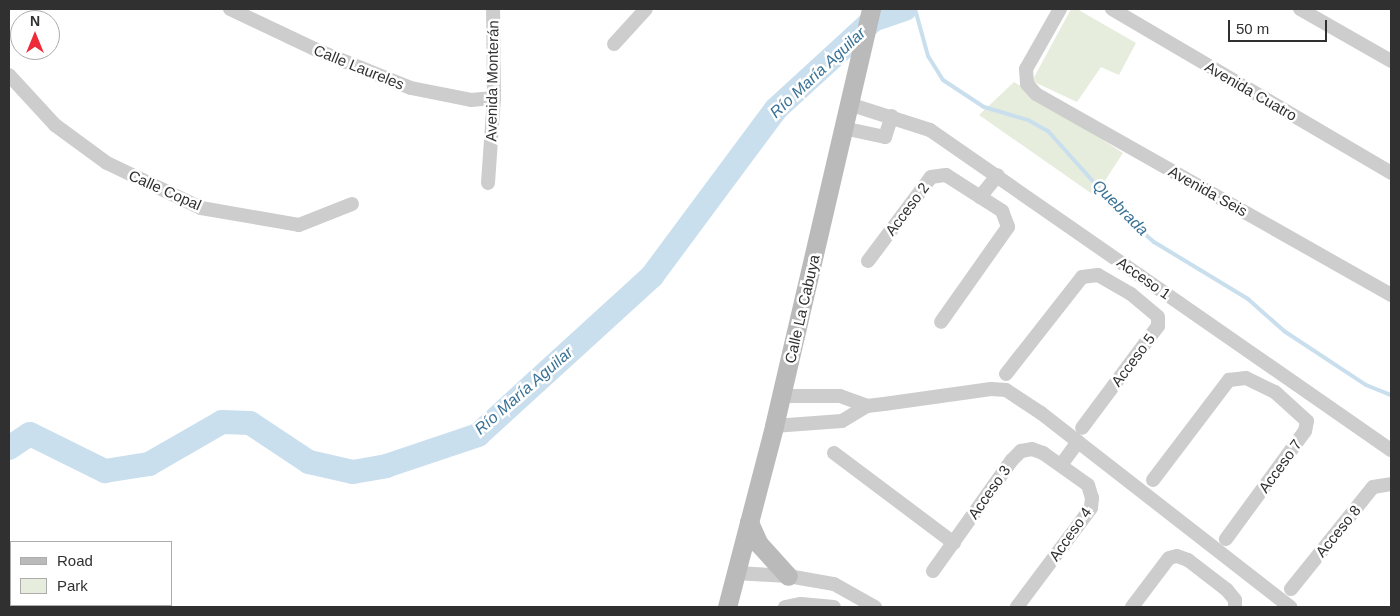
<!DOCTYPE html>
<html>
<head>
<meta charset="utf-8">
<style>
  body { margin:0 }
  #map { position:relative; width:1400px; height:616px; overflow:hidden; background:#fff; font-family:Arial,sans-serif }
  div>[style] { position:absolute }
  .green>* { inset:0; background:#e6eddd }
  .stream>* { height:4px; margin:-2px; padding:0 2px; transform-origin:2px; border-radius:2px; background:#c9dfee }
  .river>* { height:24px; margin:-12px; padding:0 12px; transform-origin:12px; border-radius:12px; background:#c9dfee }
  .street>* { height:14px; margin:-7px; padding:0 7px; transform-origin:7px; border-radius:7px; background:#cdcdcd }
  .secondary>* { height:19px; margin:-9.5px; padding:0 9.5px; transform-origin:9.5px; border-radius:9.5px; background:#bababa }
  span { translate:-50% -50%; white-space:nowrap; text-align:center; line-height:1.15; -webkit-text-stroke:5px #fff; paint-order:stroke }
  .street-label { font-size:15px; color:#303030 }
  .water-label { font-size:16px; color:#397296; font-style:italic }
  .frame { position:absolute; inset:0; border:10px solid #303030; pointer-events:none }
  .legend { position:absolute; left:10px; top:541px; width:162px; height:65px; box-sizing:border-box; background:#fff; border:1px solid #acacac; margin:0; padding:6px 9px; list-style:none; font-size:15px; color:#303030 }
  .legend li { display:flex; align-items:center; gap:10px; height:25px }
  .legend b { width:25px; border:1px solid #acacac }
  .north { position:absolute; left:10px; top:10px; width:50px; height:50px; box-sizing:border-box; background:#fff; border:1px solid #acacac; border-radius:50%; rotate:0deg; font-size:14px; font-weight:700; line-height:20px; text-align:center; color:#303030 }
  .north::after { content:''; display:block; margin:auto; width:18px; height:22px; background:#ee2b39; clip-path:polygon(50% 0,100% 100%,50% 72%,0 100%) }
  .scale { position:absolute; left:1228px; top:20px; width:99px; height:22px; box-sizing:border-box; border:2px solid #303030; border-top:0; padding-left:6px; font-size:15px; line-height:18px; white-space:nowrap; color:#303030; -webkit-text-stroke:4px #fff; paint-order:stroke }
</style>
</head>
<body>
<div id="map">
  <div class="green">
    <i style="clip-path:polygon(1071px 9px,1077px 9px,1136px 43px,1119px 75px,1101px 67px,1077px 102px,1032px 81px)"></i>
    <i style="clip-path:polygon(1014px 82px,1123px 153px,1095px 196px,979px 115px)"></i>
  </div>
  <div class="stream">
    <i style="left:915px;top:9px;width:49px;rotate:74.5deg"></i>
    <i style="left:928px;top:56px;width:28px;rotate:58deg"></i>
    <i style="left:943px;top:80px;width:49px;rotate:33.4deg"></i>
    <i style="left:984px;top:107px;width:46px;rotate:16.5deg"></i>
    <i style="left:1028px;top:120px;width:23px;rotate:29deg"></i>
    <i style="left:1048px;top:131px;width:114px;rotate:48.2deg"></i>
    <i style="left:1124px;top:216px;width:40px;rotate:41deg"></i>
    <i style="left:1154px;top:242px;width:110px;rotate:31.2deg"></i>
    <i style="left:1248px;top:299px;width:48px;rotate:41.6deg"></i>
    <i style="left:1284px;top:331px;width:98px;rotate:33.4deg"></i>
    <i style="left:1366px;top:385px;width:27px;rotate:22deg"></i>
  </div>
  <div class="river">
    <i style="left:9px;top:448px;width:25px;rotate:-34deg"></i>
    <i style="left:30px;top:434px;width:84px;rotate:26.3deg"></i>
    <i style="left:105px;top:471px;width:45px;rotate:-9deg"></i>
    <i style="left:149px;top:464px;width:84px;rotate:-29.9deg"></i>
    <i style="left:222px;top:422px;width:28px;rotate:2deg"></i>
    <i style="left:250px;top:423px;width:71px;rotate:33.5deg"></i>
    <i style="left:309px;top:462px;width:45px;rotate:12.8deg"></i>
    <i style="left:353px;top:472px;width:34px;rotate:-10deg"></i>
    <i style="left:386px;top:466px;width:97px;rotate:-18.6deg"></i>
    <i style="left:478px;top:435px;width:236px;rotate:-42.4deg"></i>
    <i style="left:652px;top:276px;width:208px;rotate:-53.4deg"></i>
    <i style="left:776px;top:109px;width:132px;rotate:-42.5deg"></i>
    <i style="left:873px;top:20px;width:34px;rotate:-19deg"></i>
  </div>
  <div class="street">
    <i style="left:230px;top:9px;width:98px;rotate:25.3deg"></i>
    <i style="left:319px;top:51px;width:99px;rotate:21.9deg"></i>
    <i style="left:411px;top:88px;width:61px;rotate:11.3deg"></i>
    <i style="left:471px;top:100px;width:23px;rotate:-5deg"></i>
    <i style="left:1060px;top:9px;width:69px;rotate:119.5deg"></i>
    <i style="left:1026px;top:69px;width:15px;rotate:86deg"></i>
    <i style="left:1027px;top:84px;width:13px;rotate:48deg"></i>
    <i style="left:1036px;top:94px;width:408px;rotate:29.5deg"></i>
    <i style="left:1112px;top:9px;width:324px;rotate:30.4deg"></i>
    <i style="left:1300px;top:9px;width:105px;rotate:29.7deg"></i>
    <i style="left:614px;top:44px;width:47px;rotate:-47.6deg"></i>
    <i style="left:9px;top:75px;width:68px;rotate:47.4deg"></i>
    <i style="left:55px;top:125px;width:64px;rotate:36.2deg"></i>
    <i style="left:107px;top:163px;width:104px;rotate:25.6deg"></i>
    <i style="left:201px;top:208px;width:99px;rotate:9.8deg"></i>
    <i style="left:299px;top:225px;width:57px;rotate:-21.6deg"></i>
    <i style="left:849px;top:104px;width:85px;rotate:17.8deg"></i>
    <i style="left:930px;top:130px;width:561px;rotate:34.77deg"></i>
    <i style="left:843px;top:128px;width:43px;rotate:12.1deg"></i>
    <i style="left:885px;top:137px;width:22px;rotate:-72deg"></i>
    <i style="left:488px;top:183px;width:85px;rotate:-86deg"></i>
    <i style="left:494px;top:98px;width:89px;rotate:-90.6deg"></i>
    <i style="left:980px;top:197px;width:28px;rotate:-51deg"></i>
    <i style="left:868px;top:261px;width:105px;rotate:-53.1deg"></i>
    <i style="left:931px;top:177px;width:15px;rotate:-8deg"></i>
    <i style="left:946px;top:175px;width:67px;rotate:32.7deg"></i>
    <i style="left:1002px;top:211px;width:17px;rotate:69deg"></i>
    <i style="left:1008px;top:227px;width:116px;rotate:125.2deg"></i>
    <i style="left:1006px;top:374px;width:123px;rotate:-51.9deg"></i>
    <i style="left:1082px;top:277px;width:16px;rotate:-7deg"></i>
    <i style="left:1098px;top:275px;width:38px;rotate:30deg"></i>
    <i style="left:1131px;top:294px;width:35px;rotate:40deg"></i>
    <i style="left:1158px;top:317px;width:9px;rotate:90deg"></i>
    <i style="left:1158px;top:326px;width:127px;rotate:126.7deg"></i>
    <i style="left:781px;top:396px;width:59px"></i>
    <i style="left:840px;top:396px;width:29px;rotate:20deg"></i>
    <i style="left:774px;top:426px;width:68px;rotate:-4.2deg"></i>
    <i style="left:842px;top:421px;width:29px;rotate:-31deg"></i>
    <i style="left:867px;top:406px;width:17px;rotate:-7deg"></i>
    <i style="left:884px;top:404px;width:108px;rotate:-8deg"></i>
    <i style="left:991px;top:389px;width:15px;rotate:4deg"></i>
    <i style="left:1006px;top:390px;width:42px;rotate:33.3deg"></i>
    <i style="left:1041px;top:413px;width:316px;rotate:37.9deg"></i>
    <i style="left:834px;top:453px;width:150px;rotate:36.9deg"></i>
    <i style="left:1061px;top:465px;width:29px;rotate:-54deg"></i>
    <i style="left:1153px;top:480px;width:126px;rotate:-52.8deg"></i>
    <i style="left:1229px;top:380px;width:17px;rotate:-7deg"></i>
    <i style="left:1246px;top:378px;width:32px;rotate:26deg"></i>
    <i style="left:1275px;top:392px;width:43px;rotate:42.2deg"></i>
    <i style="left:1307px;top:421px;width:10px;rotate:101deg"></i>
    <i style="left:1305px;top:431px;width:134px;rotate:126.2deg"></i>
    <i style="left:933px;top:571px;width:136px;rotate:-54.6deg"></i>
    <i style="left:1012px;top:460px;width:13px;rotate:-45deg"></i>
    <i style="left:1021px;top:451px;width:11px;rotate:-10deg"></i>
    <i style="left:1032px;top:449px;width:12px;rotate:20deg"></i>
    <i style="left:1043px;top:453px;width:55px;rotate:35.4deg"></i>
    <i style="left:1088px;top:485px;width:14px;rotate:73deg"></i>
    <i style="left:1092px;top:498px;width:10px;rotate:96deg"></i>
    <i style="left:1091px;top:508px;width:124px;rotate:126.8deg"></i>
    <i style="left:736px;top:573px;width:52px;rotate:3.3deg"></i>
    <i style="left:788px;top:576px;width:47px;rotate:9.9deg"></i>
    <i style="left:834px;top:584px;width:47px;rotate:29.3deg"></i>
    <i style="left:1291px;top:589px;width:131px;rotate:-51.2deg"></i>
    <i style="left:1373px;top:487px;width:18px;rotate:-9deg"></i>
    <i style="left:785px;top:607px;width:16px;rotate:-11deg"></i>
    <i style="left:801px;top:604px;width:33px;rotate:5deg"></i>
    <i style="left:1132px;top:607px;width:61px;rotate:-52.9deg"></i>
    <i style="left:1169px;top:558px;width:8px;rotate:-14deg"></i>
    <i style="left:1177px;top:556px;width:12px;rotate:20deg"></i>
    <i style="left:1188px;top:560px;width:49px;rotate:37.6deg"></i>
    <i style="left:1227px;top:590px;width:13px;rotate:51deg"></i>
    <i style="left:1235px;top:600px;width:7px;rotate:90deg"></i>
  </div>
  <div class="secondary">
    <i style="left:749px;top:522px;width:24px;rotate:66deg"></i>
    <i style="left:759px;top:544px;width:43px;rotate:47.8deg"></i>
    <i style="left:727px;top:607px;width:187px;rotate:-75.4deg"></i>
    <i style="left:774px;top:426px;width:428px;rotate:-76.9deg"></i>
  </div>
  <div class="street-label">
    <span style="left:359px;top:67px;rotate:22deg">Calle Laureles</span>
    <span style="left:492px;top:81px;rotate:-89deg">Avenida Monterán</span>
    <span style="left:1251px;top:91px;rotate:30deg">Avenida Cuatro</span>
    <span style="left:165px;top:190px;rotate:24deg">Calle Copal</span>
    <span style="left:1208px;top:191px;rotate:29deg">Avenida Seis</span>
    <span style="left:907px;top:209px;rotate:-53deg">Acceso 2</span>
    <span style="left:1144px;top:278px;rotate:35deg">Acceso 1</span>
    <span style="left:802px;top:309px;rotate:-77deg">Calle La Cabuya</span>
    <span style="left:1133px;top:360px;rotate:-53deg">Acceso 5</span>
    <span style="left:1280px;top:466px;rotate:-54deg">Acceso 7</span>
    <span style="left:989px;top:492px;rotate:-55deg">Acceso 3</span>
    <span style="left:1338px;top:531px;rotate:-51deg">Acceso 8</span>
    <span style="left:1070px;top:534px;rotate:-55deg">Acceso 4</span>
  </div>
  <div class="water-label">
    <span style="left:818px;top:73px;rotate:-43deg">Río María Aguilar</span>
    <span style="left:1120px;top:208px;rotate:45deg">Quebrada</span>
    <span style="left:524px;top:391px;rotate:-41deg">Río María Aguilar</span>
  </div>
  <div class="frame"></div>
  <ul class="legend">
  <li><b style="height:6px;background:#bababa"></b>Road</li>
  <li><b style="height:14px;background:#e6eddd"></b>Park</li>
  </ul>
  <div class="north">N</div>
  <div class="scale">50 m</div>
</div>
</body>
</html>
